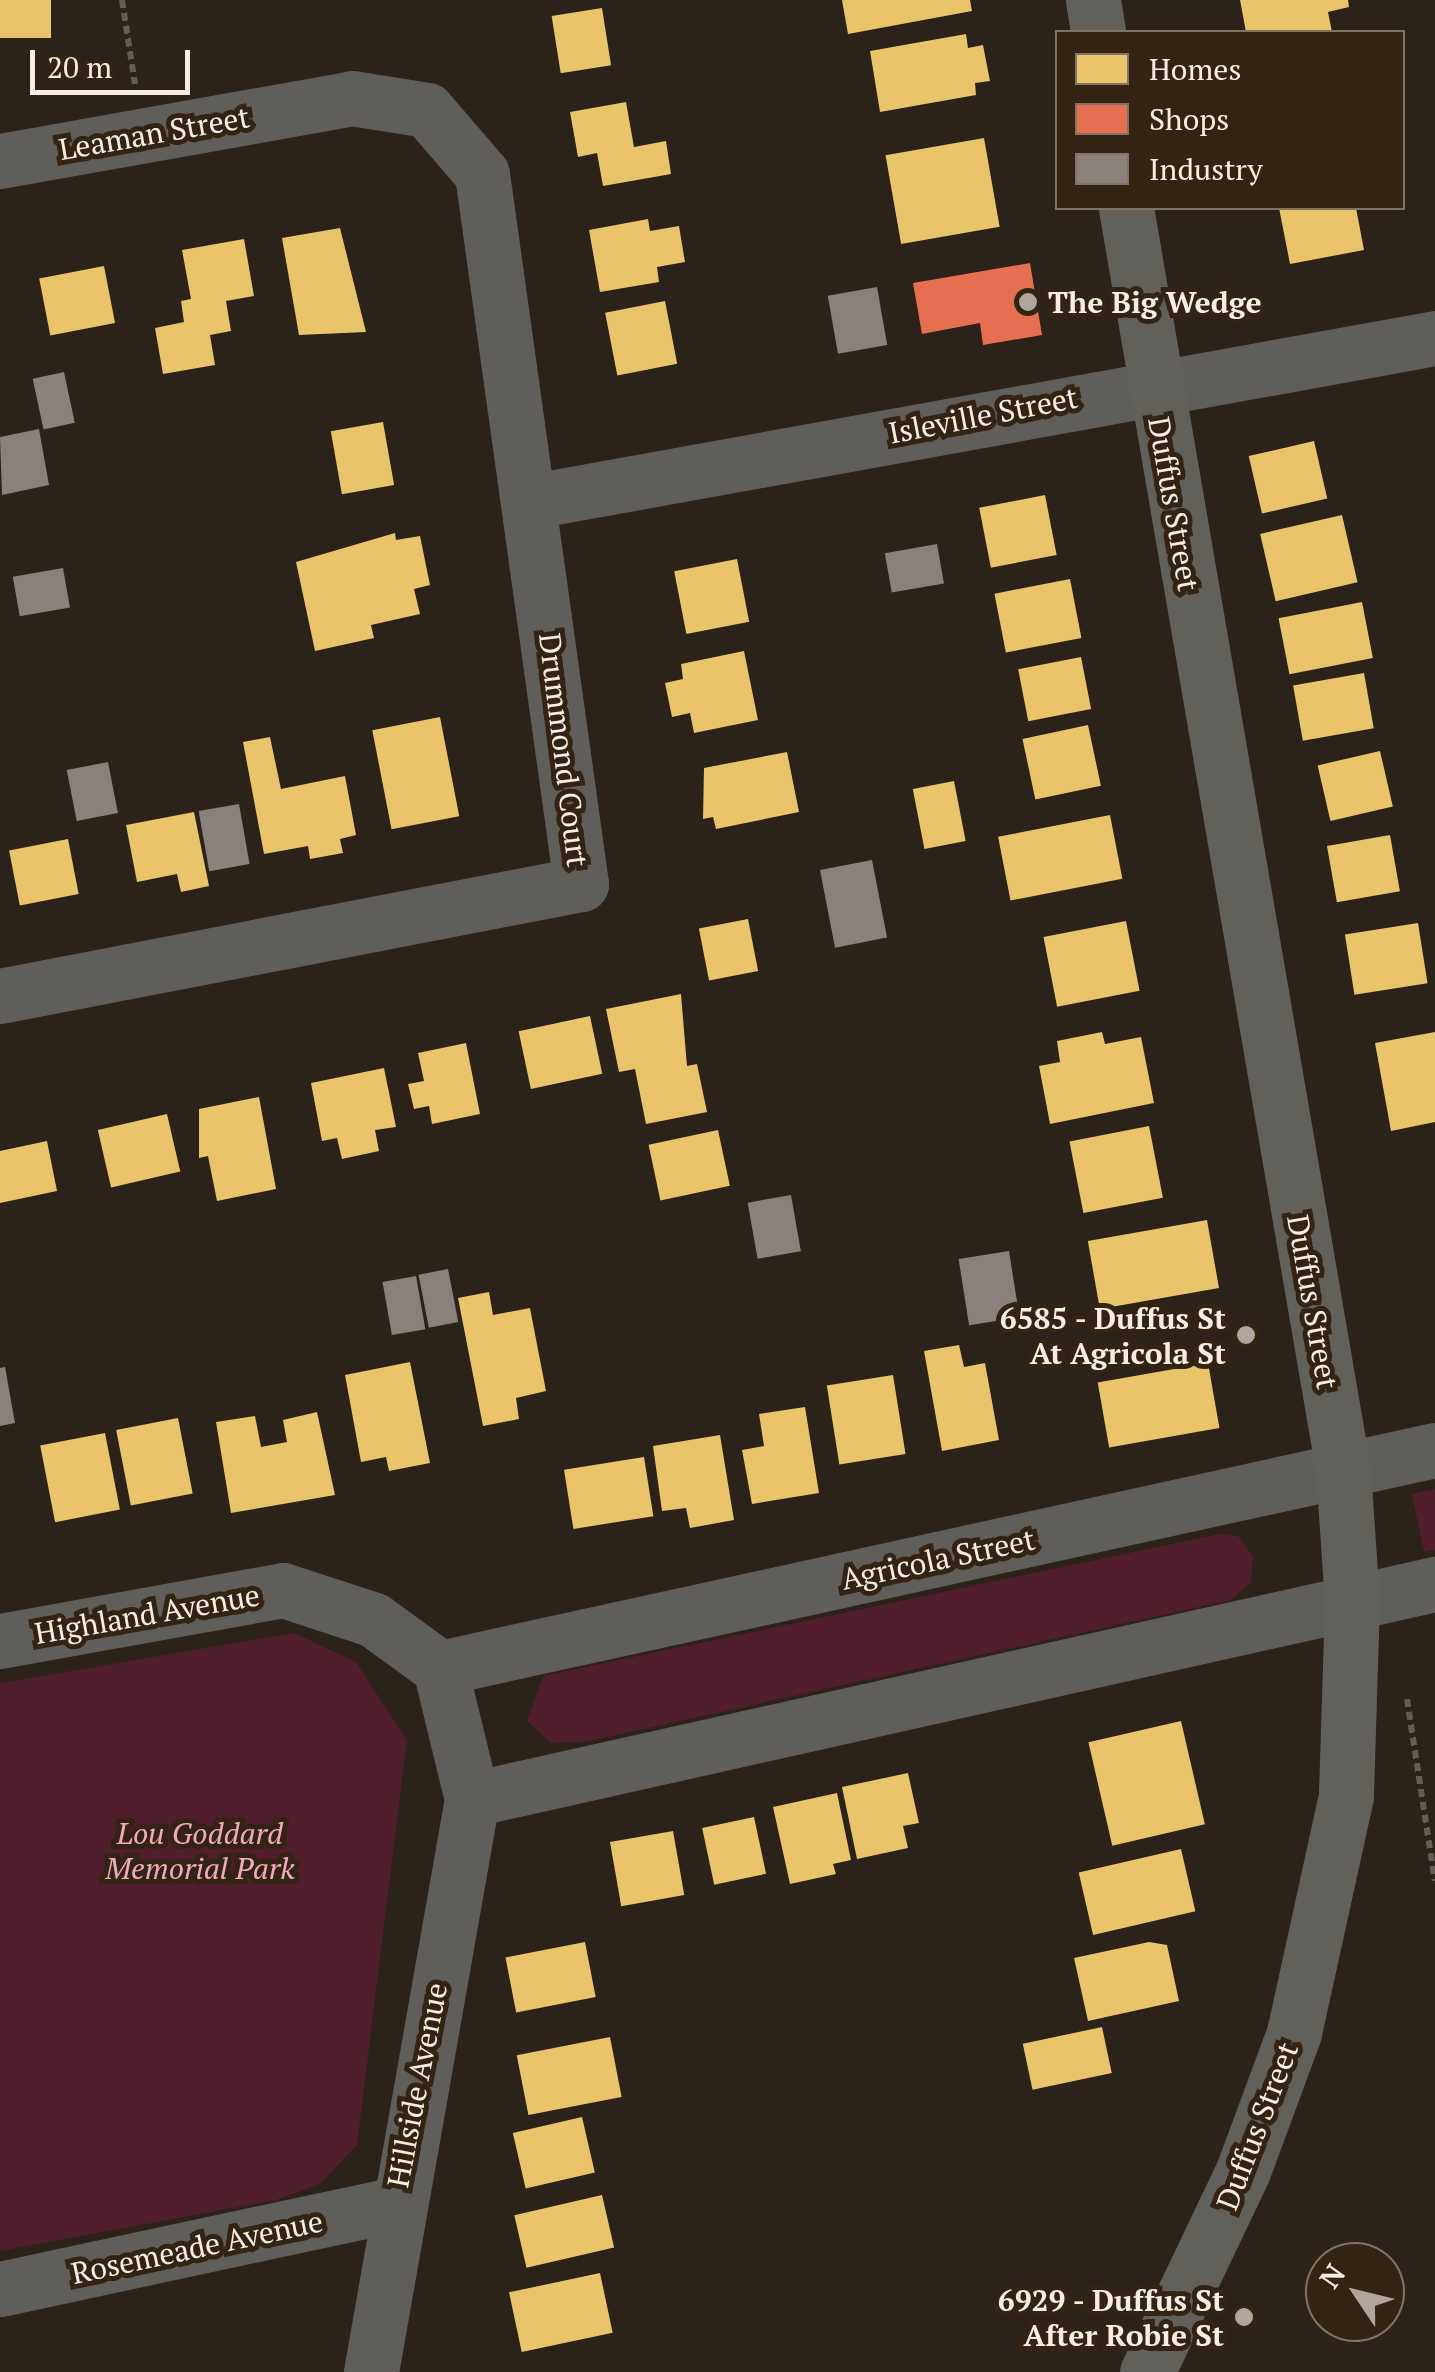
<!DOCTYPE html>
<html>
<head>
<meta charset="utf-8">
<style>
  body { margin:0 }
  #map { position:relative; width:1435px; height:2372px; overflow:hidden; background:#2b2219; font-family:"PT Serif",serif }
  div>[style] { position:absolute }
  .green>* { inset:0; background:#501d2d }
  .homes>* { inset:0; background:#e9c46a; transform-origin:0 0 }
  .shops>* { inset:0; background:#e76f51 }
  .industry>* { inset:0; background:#8a817c; transform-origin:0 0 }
  .path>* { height:6px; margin-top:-3px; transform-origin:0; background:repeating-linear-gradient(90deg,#615d57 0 8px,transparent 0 13px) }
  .minor>* { height:55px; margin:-27.5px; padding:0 27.5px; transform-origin:27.5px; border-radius:27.5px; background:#605e5a }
  .secondary>* { height:55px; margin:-27.5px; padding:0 27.5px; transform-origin:27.5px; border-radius:27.5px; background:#62605a }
  .dots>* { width:28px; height:28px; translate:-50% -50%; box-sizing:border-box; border:5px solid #322312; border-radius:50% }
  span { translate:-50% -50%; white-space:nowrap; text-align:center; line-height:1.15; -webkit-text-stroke:10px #322312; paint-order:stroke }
  .street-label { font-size:30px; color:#f7ede2 }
  .poi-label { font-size:30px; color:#f7ede2; font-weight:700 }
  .left { translate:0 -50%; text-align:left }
  .right { translate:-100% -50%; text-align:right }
  .park-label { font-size:30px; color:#f3a9bc; font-style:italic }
  .legend { position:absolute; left:1055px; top:30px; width:350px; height:180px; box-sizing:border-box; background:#322312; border:2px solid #817465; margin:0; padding:12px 18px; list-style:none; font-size:30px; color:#f7ede2 }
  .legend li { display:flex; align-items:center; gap:20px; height:50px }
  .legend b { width:50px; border:2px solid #817465 }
  .north { position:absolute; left:1305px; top:2242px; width:100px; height:100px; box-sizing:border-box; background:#322312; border:2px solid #817465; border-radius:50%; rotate:305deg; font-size:28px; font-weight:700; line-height:40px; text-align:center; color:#f7ede2 }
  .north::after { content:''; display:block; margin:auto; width:35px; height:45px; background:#b0a69c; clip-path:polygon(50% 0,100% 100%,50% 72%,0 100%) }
  .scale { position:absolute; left:30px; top:50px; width:160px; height:45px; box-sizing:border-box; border:5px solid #f7ede2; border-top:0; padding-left:12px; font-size:30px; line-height:35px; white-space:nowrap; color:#f7ede2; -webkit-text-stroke:8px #322312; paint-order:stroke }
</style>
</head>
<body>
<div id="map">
  <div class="green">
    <i style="clip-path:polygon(1435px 1489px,1435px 1550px,1424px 1552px,1412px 1494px)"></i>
    <i style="clip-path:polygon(1219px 1534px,1238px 1536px,1253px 1556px,1251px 1582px,1231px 1600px,585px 1742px,551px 1743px,527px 1721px,543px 1676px)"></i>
    <i style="clip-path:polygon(294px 1633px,356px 1662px,407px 1740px,357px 2145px,320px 2184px,276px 2200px,0 2251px,0 1683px)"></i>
  </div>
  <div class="homes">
    <i style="left:0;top:0;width:51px;height:38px"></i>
    <i style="clip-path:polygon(842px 0,970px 0,972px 11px,848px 34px)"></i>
    <i style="clip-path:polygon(1240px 0,1348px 0,1349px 7px,1328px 12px,1332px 32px,1246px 32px)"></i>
    <i style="left:602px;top:8px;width:58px;height:51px;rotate:81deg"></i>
    <i style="clip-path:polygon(966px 34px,968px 48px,983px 45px,990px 81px,975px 83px,976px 95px,880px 112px,870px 51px)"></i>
    <i style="clip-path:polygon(626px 102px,634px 147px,666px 141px,671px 174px,603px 186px,597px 153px,578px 157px,570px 112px)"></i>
    <i style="left:984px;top:138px;width:90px;height:100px;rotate:80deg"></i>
    <i style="clip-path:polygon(1279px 208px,1356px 208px,1364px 250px,1290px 264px)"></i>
    <i style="clip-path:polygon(648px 219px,650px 231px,679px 226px,685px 262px,657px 267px,659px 282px,600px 292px,589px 230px)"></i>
    <i style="clip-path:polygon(340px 228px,366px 332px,299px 335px,282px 238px)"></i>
    <i style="clip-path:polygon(244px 239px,254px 296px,226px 301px,231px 331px,210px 335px,215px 365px,163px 374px,155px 328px,184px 322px,181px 301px,191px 299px,182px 250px)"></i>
    <i style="left:104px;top:266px;width:58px;height:66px;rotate:79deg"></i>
    <i style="left:665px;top:301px;width:64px;height:61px;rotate:79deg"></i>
    <i style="left:383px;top:422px;width:64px;height:53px;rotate:80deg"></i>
    <i style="left:1314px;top:441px;width:59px;height:67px;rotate:77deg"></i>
    <i style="left:1045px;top:495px;width:61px;height:67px;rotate:79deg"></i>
    <i style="left:1342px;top:515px;width:69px;height:84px;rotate:77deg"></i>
    <i style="clip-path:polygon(395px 533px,396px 540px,420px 536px,430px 585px,414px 589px,420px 614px,371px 625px,374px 638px,315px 651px,296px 562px)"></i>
    <i style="left:737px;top:559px;width:64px;height:64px;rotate:79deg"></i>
    <i style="left:1070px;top:579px;width:60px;height:77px;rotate:79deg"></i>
    <i style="left:1362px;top:602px;width:57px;height:85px;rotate:79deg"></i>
    <i style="clip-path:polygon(744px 651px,758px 720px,694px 733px,690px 713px,672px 717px,665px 683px,683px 679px,681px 664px)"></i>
    <i style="left:1081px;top:657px;width:53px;height:64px;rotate:79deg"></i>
    <i style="left:1364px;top:673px;width:56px;height:72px;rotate:80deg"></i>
    <i style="left:440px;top:717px;width:101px;height:69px;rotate:79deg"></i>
    <i style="left:1088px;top:725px;width:62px;height:67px;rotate:78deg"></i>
    <i style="clip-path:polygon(270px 737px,281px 789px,345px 776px,356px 835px,340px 839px,343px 853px,310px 859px,308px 846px,264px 854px,243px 742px)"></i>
    <i style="left:1380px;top:751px;width:57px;height:64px;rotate:77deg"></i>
    <i style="clip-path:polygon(787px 752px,799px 812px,716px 829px,713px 817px,703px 819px,704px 768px)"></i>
    <i style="left:954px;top:781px;width:61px;height:42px;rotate:79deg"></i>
    <i style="clip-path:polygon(194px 812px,209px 886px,181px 892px,177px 874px,137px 882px,126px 825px)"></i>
    <i style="left:1110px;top:815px;width:65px;height:114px;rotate:79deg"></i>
    <i style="left:1390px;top:835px;width:57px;height:64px;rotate:80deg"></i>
    <i style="left:68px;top:839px;width:56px;height:60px;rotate:79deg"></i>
    <i style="left:748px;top:919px;width:53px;height:50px;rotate:79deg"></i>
    <i style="left:1126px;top:921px;width:71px;height:84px;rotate:79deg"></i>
    <i style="left:1418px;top:923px;width:61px;height:74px;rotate:81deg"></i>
    <i style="clip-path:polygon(681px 994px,687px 1066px,697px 1064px,707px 1112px,646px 1124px,635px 1069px,619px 1072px,606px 1009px)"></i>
    <i style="left:590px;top:1016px;width:59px;height:73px;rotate:78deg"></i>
    <i style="clip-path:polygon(1102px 1032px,1105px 1044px,1141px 1037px,1154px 1103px,1050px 1124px,1039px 1066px,1060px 1062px,1057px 1041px)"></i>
    <i style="clip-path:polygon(1435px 1032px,1435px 1122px,1391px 1131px,1375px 1043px)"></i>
    <i style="clip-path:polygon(466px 1043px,480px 1114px,432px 1124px,429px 1106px,414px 1109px,408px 1084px,424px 1081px,418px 1053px)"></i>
    <i style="clip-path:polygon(384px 1068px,396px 1127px,375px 1130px,379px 1151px,342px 1159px,337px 1138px,322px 1141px,311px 1083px)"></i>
    <i style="clip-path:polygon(259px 1097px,276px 1189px,217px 1201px,208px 1156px,199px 1158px,199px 1109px)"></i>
    <i style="left:167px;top:1114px;width:59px;height:71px;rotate:77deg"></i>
    <i style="left:1149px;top:1126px;width:73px;height:81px;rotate:79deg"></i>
    <i style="left:718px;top:1130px;width:57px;height:71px;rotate:78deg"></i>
    <i style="clip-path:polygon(47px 1141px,57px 1191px,0 1203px,0 1151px)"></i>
    <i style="left:1207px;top:1220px;width:69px;height:121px;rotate:80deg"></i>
    <i style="clip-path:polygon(489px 1292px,493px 1315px,530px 1308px,546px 1391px,516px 1398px,519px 1419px,483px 1426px,458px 1298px)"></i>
    <i style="clip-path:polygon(959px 1345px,964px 1367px,985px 1363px,999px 1440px,942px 1451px,924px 1351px)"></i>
    <i style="clip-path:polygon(410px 1362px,430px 1463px,389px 1471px,386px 1457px,361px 1462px,345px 1375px)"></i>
    <i style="left:1208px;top:1363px;width:66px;height:112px;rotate:80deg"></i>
    <i style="left:893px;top:1375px;width:80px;height:67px;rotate:81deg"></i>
    <i style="clip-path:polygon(805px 1407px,819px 1493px,752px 1504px,742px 1450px,764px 1446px,759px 1414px)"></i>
    <i style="clip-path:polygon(317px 1412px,335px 1495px,231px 1513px,216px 1422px,255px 1416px,261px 1447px,287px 1442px,283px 1420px)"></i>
    <i style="left:178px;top:1418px;width:77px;height:63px;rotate:79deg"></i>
    <i style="left:105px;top:1433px;width:78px;height:66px;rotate:79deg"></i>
    <i style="clip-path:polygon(720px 1435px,734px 1520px,690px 1528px,686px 1508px,662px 1511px,653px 1446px)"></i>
    <i style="left:644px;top:1457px;width:60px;height:81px;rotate:81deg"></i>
    <i style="left:1181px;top:1721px;width:106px;height:95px;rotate:77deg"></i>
    <i style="clip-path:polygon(908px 1773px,919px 1823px,903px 1826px,908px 1848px,857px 1859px,842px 1787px)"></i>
    <i style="clip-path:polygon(837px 1793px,851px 1860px,833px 1864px,836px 1874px,790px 1884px,773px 1807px)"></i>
    <i style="left:754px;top:1817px;width:58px;height:53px;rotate:78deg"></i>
    <i style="left:673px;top:1831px;width:65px;height:64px;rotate:80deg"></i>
    <i style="left:1181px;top:1849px;width:64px;height:105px;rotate:77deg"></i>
    <i style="left:585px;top:1942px;width:56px;height:81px;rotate:79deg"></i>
    <i style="clip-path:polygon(1149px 1942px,1167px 1945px,1179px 2001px,1088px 2021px,1074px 1958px)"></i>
    <i style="left:1102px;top:2027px;width:47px;height:81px;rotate:78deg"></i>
    <i style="left:610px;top:2037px;width:61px;height:95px;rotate:79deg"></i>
    <i style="left:582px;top:2117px;width:57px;height:71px;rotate:77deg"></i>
    <i style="left:602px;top:2195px;width:54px;height:90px;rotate:77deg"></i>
    <i style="left:600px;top:2273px;width:61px;height:93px;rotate:78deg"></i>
  </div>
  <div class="shops">
    <i style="clip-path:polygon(1030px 263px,1042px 335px,983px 345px,980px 323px,922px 334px,913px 283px)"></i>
  </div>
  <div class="industry">
    <i style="left:877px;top:287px;width:59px;height:50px;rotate:80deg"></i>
    <i style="left:64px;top:372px;width:52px;height:32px;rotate:78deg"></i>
    <i style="clip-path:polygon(39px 429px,49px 485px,2px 495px,0 437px)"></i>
    <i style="left:937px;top:544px;width:40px;height:53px;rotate:80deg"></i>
    <i style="left:63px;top:568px;width:40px;height:51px;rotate:80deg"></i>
    <i style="left:108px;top:762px;width:52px;height:42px;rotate:79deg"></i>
    <i style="left:239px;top:804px;width:61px;height:41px;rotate:80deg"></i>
    <i style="left:872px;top:860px;width:79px;height:53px;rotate:79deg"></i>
    <i style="left:791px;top:1195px;width:57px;height:44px;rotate:80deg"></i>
    <i style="left:1009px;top:1251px;width:67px;height:51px;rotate:81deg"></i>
    <i style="left:448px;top:1269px;width:54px;height:30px;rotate:79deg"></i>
    <i style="left:416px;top:1276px;width:54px;height:34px;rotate:80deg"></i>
    <i style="clip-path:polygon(5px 1367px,15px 1423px,0 1426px,0 1368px)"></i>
  </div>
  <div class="path">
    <i style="left:122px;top:0;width:85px;rotate:81.2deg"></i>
    <i style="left:1407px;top:1699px;width:184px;rotate:81.3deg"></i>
  </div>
  <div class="minor">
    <i style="left:0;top:161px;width:358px;rotate:-10.1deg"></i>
    <i style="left:352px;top:98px;width:76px;rotate:9.1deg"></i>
    <i style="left:427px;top:110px;width:84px;rotate:49.3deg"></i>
    <i style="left:482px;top:174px;width:717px;rotate:82.06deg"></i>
    <i style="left:581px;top:884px;width:592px;rotate:169.09deg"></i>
    <i style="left:533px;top:501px;width:917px;rotate:-10.24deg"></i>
    <i style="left:0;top:1641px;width:288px;rotate:-10.2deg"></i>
    <i style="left:283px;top:1590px;width:96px;rotate:18.2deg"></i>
    <i style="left:374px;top:1620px;width:82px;rotate:36deg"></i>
    <i style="left:440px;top:1668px;width:135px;rotate:76.3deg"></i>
    <i style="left:472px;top:1799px;width:582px;rotate:100deg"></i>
    <i style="left:440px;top:1668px;width:1019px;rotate:-12.36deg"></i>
    <i style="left:472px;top:1799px;width:987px;rotate:-12.59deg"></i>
    <i style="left:0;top:2289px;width:404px;rotate:-12.1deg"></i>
  </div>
  <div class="secondary">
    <i style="left:1093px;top:0;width:32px;rotate:81deg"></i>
    <i style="left:1126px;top:208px;width:1281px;rotate:80.24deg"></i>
    <i style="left:1343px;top:1470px;width:132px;rotate:86.1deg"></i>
    <i style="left:1352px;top:1602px;width:194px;rotate:91.8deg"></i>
    <i style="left:1346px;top:1796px;width:243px;rotate:102.4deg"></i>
    <i style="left:1294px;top:2033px;width:147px;rotate:110.3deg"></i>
    <i style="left:1243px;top:2171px;width:223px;rotate:115.5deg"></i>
  </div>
  <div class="dots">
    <i style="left:1028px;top:302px;background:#b0a69c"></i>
    <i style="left:1246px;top:1335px;background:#b0a69c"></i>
    <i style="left:1244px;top:2317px;background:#b0a69c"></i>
  </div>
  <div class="street-label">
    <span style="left:154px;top:133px;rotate:-10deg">Leaman Street</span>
    <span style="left:983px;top:415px;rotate:-11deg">Isleville Street</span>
    <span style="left:1174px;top:504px;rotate:80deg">Duffus Street</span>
    <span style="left:564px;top:750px;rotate:83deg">Drummond Court</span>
    <span style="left:1313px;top:1302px;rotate:80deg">Duffus Street</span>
    <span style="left:938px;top:1559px;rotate:-12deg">Agricola Street</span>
    <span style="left:147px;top:1614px;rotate:-10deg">Highland Avenue</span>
    <span style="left:417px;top:2085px;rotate:-79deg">Hillside Avenue</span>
    <span style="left:1257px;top:2126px;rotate:-69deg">Duffus Street</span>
    <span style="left:197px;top:2247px;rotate:-12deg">Rosemeade Avenue</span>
  </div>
  <div class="poi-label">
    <span class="left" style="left:1048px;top:302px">The Big Wedge</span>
    <span class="right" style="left:1226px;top:1335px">6585 - Duffus St<br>At Agricola St</span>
    <span class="right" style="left:1224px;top:2317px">6929 - Duffus St<br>After Robie St</span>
  </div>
  <div class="park-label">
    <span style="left:200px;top:1850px">Lou Goddard<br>Memorial Park</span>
  </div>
  <ul class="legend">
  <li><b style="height:28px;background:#e9c46a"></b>Homes</li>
  <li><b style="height:28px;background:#e76f51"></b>Shops</li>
  <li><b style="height:28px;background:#8a817c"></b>Industry</li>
  </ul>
  <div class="north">N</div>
  <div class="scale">20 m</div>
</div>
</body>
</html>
